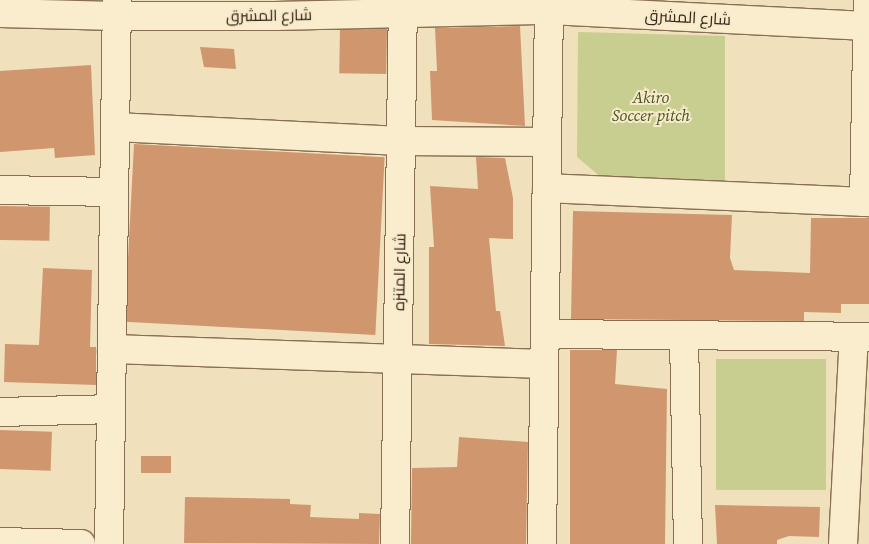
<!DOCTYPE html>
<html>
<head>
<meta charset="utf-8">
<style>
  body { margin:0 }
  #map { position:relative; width:869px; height:544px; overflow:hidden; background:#f0e0bb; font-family:"Source Serif 4",Cairo,serif }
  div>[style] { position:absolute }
  .green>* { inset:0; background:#c7ce8f; transform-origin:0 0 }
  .building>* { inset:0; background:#d0976f; transform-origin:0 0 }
  .roads { filter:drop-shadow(1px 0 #886f54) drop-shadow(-1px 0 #886f54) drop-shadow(0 1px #886f54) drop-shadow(0 -1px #886f54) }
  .minor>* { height:28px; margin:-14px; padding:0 14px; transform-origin:14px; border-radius:14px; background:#faedce }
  span { translate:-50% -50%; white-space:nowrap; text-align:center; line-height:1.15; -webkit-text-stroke:4px #f7eacb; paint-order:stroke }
  .street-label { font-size:16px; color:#36271a }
  .park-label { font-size:16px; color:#465320; font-style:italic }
</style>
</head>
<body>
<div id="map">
  <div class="green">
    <i style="clip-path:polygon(578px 32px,725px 36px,725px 181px,602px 178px,577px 157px)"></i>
    <i style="left:716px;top:359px;width:110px;height:131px"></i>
  </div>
  <div class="building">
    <i style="clip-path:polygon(520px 26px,525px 126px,432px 120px,430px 71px,437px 71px,435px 28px)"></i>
    <i style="left:387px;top:29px;width:45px;height:47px;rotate:91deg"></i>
    <i style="clip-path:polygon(200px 47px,234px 49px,236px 69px,204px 67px)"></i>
    <i style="clip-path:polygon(91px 65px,95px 155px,55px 158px,54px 148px,0 152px,0 71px)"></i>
    <i style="left:134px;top:144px;width:251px;height:178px;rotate:3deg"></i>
    <i style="clip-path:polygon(476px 157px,505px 158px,513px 198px,513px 239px,489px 238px,496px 311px,500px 311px,505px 346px,429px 344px,429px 247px,434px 247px,430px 186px,478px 189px)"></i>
    <i style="left:0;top:206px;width:50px;height:34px;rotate:1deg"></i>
    <i style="clip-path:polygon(573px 211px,732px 215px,730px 258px,734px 270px,810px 273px,811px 218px,869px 218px,869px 304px,841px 304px,841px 313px,804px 312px,804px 321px,571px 319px)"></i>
    <i style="clip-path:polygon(43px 268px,92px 270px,90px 347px,96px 347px,96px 385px,4px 382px,5px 344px,39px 345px)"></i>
    <i style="clip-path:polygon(570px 350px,617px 350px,615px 384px,667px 389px,665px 544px,570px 544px)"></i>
    <i style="left:0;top:430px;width:52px;height:39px;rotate:2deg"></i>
    <i style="clip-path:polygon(459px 437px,528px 442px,526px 544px,411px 544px,412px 468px,457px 467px)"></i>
    <i style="left:141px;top:456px;width:30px;height:17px"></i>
    <i style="clip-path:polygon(185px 497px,290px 499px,290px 504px,311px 505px,310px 517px,359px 519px,359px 513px,380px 514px,379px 544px,184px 543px)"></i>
    <i style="clip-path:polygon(715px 505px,820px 507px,819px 537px,789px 536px,777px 540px,777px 544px,717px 544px)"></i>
  </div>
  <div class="roads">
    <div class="minor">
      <i style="left:0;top:13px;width:116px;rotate:1.5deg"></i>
      <i style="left:116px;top:16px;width:159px"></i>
      <i style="left:275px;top:16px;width:274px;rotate:-1.3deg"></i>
      <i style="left:549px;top:10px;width:318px;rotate:2.9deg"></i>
      <i style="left:115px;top:127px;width:286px;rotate:2.8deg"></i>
      <i style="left:401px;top:141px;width:146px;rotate:0.4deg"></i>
      <i style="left:547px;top:188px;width:322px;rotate:2.5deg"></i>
      <i style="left:0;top:190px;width:114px;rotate:1deg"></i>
      <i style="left:864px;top:202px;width:202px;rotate:-88.9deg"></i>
      <i style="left:545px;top:334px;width:324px;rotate:0.5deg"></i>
      <i style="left:684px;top:336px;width:208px;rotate:88.9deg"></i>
      <i style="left:112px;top:349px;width:432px;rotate:2deg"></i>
      <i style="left:0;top:412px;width:111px;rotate:-1.5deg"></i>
      <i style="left:0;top:542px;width:81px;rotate:1.4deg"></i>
      <i style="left:109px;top:544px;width:544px;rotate:-89.16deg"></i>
      <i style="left:395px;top:544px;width:544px;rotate:-89.16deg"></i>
      <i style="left:542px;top:544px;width:544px;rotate:-89.26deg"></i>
      <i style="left:843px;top:544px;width:207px;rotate:-87deg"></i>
    </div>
  </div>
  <div class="street-label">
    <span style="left:269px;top:15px;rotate:-1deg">شارع المشرق</span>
    <span style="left:688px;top:17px;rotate:3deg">شارع المشرق</span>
    <span style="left:399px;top:272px;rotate:-89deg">شارع المتنزه</span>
  </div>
  <div class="park-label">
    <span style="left:651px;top:106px">Akiro<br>Soccer pitch</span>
  </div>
</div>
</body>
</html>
